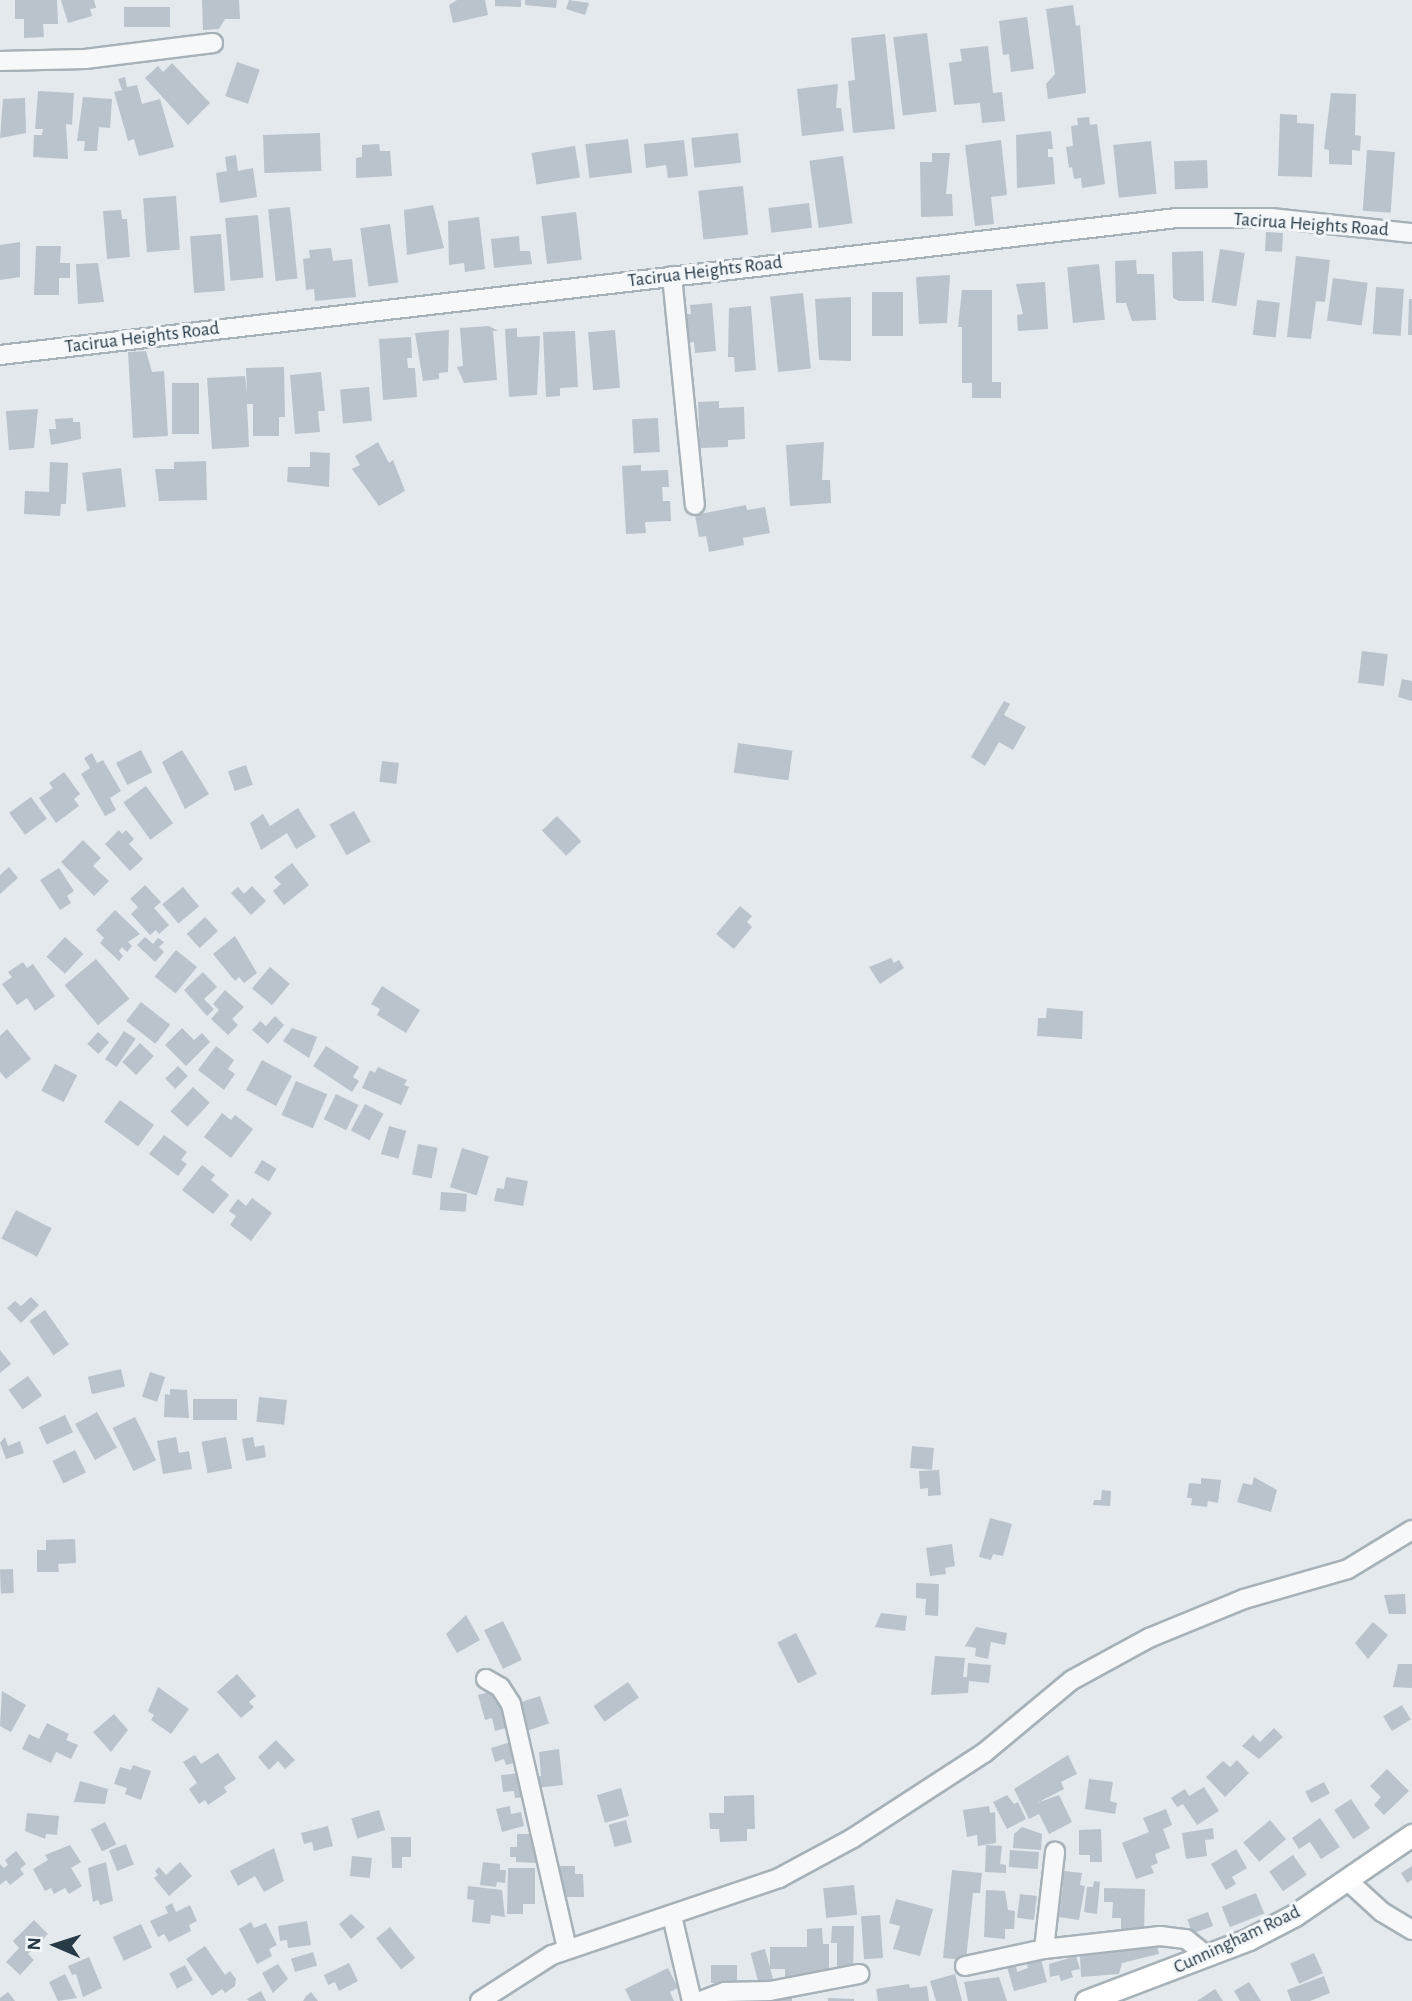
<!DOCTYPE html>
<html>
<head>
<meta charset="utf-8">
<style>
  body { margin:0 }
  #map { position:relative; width:1412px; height:2001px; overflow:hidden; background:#e3e9ed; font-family:"Alegreya Sans",sans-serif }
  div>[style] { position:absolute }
  .building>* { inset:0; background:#bac3cb; transform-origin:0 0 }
  .roads { filter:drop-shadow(2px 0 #a7b1b8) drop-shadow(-2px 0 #a7b1b8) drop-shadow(0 2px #a7b1b8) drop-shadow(0 -2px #a7b1b8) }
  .minor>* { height:18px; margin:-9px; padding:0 9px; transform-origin:9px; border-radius:9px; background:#f6f8fa }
  .major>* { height:21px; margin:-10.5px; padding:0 10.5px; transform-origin:10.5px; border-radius:10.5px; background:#fff }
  span { translate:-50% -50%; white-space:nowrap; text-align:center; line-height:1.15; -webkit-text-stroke:6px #f3f7f9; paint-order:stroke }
  .street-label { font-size:19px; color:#293a47 }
  .north { position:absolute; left:21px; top:1910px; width:70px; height:70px; -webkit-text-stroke:5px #f3f7f9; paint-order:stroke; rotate:273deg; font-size:19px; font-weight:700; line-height:28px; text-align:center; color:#293a47 }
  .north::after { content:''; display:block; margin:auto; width:24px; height:32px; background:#293a47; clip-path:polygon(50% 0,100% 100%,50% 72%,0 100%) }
</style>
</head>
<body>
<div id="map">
  <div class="building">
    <i style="clip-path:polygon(15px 0,57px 0,58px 24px,43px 24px,44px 37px,24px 38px,24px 19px,15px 19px)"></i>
    <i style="clip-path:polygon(61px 0,94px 0,96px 8px,90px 9px,92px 16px,68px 23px)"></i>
    <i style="clip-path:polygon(202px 0,239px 0,240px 19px,225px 19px,219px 29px,203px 30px)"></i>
    <i style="clip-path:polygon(457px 0,485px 0,488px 15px,453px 23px,449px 5px)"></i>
    <i style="clip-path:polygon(495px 0,521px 0,521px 7px,495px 6px)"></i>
    <i style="clip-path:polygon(525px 0,557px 0,556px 8px,525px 5px)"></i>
    <i style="clip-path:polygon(569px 0,589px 3px,585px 15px,566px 9px)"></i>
    <i style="clip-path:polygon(1073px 5px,1076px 26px,1080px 25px,1086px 93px,1048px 99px,1046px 84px,1055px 74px,1046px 9px)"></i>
    <i style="left:170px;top:7px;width:20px;height:46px;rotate:90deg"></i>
    <i style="clip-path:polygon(1027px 17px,1034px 69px,1011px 72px,1009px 54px,1003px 55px,999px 21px)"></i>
    <i style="left:927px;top:33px;width:79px;height:34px;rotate:83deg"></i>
    <i style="clip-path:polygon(885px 34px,895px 129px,853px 133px,848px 81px,855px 80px,851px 38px)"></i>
    <i style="clip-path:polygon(988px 46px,993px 93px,1002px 92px,1005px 121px,982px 123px,980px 103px,954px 105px,949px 63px,962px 61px,960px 49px)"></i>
    <i style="left:237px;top:62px;width:24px;height:36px;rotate:19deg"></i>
    <i style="clip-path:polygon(172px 63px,210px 103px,188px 125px,145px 78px,158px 66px,163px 72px)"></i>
    <i style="clip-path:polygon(125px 77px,127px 87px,137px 85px,142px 104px,160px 99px,174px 147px,139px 156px,134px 139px,128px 141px,114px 92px,122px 90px,118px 79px)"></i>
    <i style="clip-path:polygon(838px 84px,836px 108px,841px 108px,844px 131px,802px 136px,797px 89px)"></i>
    <i style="clip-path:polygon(38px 91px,74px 93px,72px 125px,66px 124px,68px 159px,33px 157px,34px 135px,42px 135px,43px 129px,35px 129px)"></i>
    <i style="clip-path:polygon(1331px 93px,1356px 94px,1355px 135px,1361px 136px,1360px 151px,1352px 150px,1352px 165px,1329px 164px,1329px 150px,1324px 149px)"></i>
    <i style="clip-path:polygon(83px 97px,112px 99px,110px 128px,99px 127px,97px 151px,84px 151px,85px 141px,77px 141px)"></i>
    <i style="clip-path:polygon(25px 98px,26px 133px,0 138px,3px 99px)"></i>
    <i style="clip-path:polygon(1280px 114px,1297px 115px,1297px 123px,1314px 124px,1312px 177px,1278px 176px)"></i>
    <i style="clip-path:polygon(1089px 117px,1090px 125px,1097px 124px,1105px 184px,1082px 188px,1081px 178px,1074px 179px,1072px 167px,1069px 168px,1066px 147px,1073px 146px,1071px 126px,1078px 125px,1077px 118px)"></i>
    <i style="clip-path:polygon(1051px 131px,1053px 149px,1048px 149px,1048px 157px,1053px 157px,1055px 184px,1017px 188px,1016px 135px)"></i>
    <i style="left:320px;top:133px;width:38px;height:57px;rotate:88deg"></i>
    <i style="left:738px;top:133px;width:30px;height:47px;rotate:84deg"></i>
    <i style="left:628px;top:139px;width:34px;height:43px;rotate:83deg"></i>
    <i style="clip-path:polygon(684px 140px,688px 176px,668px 178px,666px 165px,646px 168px,644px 144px)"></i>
    <i style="clip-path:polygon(1001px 140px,1007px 195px,991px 197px,994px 224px,975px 226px,965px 145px)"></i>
    <i style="left:1151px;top:141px;width:53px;height:38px;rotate:84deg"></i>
    <i style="clip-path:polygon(379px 144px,380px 151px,390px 151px,392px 176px,356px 178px,356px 158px,362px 157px,362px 145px)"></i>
    <i style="left:575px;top:146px;width:32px;height:44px;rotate:81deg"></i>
    <i style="left:1367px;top:150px;width:28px;height:61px;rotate:4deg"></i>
    <i style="clip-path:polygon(932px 153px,950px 153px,946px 194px,952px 194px,953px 216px,921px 217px,920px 162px,932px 162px)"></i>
    <i style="clip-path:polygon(236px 155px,238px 171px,253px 168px,257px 197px,220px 203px,216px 173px,227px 171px,225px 157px)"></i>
    <i style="left:843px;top:156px;width:68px;height:34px;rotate:82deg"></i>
    <i style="left:1207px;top:160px;width:28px;height:33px;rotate:88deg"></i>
    <i style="left:743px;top:186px;width:49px;height:45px;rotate:84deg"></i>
    <i style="left:176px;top:196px;width:54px;height:33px;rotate:86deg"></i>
    <i style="left:809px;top:203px;width:25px;height:41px;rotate:83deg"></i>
    <i style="clip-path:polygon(433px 205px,444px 248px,407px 255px,404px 210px)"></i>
    <i style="left:290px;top:207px;width:72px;height:22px;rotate:84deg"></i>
    <i style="clip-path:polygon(121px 210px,122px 219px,127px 219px,130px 257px,107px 259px,103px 211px)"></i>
    <i style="left:576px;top:212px;width:48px;height:35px;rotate:83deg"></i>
    <i style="left:258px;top:215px;width:63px;height:33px;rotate:85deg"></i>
    <i style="clip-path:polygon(479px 217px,485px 269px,465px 272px,464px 263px,449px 265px,448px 221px)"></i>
    <i style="left:390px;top:224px;width:59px;height:30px;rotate:82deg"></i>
    <i style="left:1266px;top:232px;width:17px;height:19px;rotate:3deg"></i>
    <i style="left:221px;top:234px;width:57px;height:31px;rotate:86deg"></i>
    <i style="clip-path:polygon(519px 236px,520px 251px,530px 251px,532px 264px,494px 268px,491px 239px)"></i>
    <i style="clip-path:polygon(20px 242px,20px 277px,0 280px,0 245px)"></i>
    <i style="clip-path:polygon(36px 246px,61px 246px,60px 263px,70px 263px,70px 278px,59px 278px,59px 295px,34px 295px)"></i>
    <i style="clip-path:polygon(331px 248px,333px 261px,352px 259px,356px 297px,315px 301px,314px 289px,306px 290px,303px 259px,310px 258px,309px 250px)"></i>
    <i style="left:1220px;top:249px;width:25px;height:54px;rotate:9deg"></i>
    <i style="clip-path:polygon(1203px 251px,1204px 301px,1179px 301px,1173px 298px,1172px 252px)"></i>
    <i style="clip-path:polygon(1296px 256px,1330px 260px,1325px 302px,1316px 301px,1311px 339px,1287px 337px)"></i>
    <i style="clip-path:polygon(1136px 260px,1137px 274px,1154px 274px,1156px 320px,1132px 321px,1126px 303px,1116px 303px,1115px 261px)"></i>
    <i style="clip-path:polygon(98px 263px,104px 302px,78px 304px,76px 264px)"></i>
    <i style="left:1099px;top:264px;width:56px;height:32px;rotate:84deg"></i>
    <i style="clip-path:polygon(950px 275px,947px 323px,919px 324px,916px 277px)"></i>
    <i style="left:1333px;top:278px;width:35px;height:43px;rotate:8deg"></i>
    <i style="clip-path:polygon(1045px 282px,1048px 329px,1018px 331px,1017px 315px,1023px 314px,1016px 284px)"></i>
    <i style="left:1376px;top:287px;width:28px;height:47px;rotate:4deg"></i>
    <i style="clip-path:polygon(962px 290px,992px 290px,992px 382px,1001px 382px,1001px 398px,972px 398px,972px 383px,962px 383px,962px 327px,958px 327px)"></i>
    <i style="left:903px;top:292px;width:44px;height:31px;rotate:90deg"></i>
    <i style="left:803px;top:293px;width:76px;height:33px;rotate:84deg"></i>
    <i style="clip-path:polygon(851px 297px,851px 361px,819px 360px,815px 299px)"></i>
    <i style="clip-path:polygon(1409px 299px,1412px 299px,1412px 335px,1408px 335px)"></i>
    <i style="left:1257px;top:300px;width:23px;height:35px;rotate:7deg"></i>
    <i style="clip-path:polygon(712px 303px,716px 351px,695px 353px,694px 342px,689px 343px,686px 314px,691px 314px,690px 305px)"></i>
    <i style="clip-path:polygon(751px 306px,756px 370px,735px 372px,734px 357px,728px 357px,729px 308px)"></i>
    <i style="clip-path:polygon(489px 326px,498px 331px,493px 331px,497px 380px,464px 383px,457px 367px,463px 366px,460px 328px)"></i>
    <i style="clip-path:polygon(517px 328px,517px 337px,540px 336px,537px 395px,509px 397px,505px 329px)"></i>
    <i style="clip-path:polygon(449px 330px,448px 372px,439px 373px,439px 379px,423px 381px,415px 333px)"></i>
    <i style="left:615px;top:330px;width:58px;height:27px;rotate:85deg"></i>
    <i style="clip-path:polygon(575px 331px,578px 387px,560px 388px,560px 396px,546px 397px,543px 332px)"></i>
    <i style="clip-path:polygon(411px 337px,412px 358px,407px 358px,408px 368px,415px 368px,417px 397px,383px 400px,379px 339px)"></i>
    <i style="clip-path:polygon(146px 351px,152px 372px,164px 371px,168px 436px,133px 438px,128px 352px)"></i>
    <i style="clip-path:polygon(284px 367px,285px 417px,279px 417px,279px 436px,253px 436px,253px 404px,247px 404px,249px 447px,212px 449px,207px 378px,245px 376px,247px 394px,246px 368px)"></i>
    <i style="clip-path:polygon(321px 372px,325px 411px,318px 411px,320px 432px,295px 434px,290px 375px)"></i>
    <i style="left:172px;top:383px;width:27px;height:51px"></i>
    <i style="left:369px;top:387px;width:34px;height:29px;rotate:85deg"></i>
    <i style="clip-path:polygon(719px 401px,719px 408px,744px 407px,745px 439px,728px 440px,728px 447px,700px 448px,698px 402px)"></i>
    <i style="clip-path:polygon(38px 409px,34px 448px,9px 450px,6px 411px)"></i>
    <i style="clip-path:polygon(73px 418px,73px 422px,80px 422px,81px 439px,51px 445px,49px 429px,56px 429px,55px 419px)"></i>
    <i style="left:658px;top:418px;width:34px;height:26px;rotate:87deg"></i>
    <i style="clip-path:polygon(378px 442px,389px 463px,393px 460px,405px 491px,379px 506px,352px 469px,360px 465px,355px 456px)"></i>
    <i style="clip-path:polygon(824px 442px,822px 480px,830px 480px,831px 503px,790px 506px,786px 445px)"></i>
    <i style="clip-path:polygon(310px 452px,330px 453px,329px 487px,287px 482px,288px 467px,310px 467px)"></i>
    <i style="clip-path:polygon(206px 461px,207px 500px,159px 501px,155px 469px,174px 469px,174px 462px)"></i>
    <i style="clip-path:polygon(50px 462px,68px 463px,66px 504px,61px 504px,60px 516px,24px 514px,25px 491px,49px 492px)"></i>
    <i style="clip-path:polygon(641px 465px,641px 471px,668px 470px,669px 487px,662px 487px,663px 501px,670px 501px,671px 521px,645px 522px,646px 533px,626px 534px,622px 466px)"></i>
    <i style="left:121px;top:468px;width:39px;height:39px;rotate:83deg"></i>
    <i style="clip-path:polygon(746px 505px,747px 510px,765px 507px,770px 533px,743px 538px,744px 545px,709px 552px,706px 536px,699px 537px,695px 515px)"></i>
    <i style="left:1362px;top:651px;width:26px;height:32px;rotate:7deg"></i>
    <i style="clip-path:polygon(1402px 679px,1412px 681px,1412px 701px,1398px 697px)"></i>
    <i style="clip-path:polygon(1004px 701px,1010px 704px,1004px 715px,1026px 727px,1013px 750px,999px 742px,985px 766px,971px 757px)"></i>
    <i style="left:738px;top:743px;width:55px;height:30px;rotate:8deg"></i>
    <i style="left:141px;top:750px;width:25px;height:28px;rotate:63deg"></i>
    <i style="clip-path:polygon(182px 750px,209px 794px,185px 809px,162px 762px)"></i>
    <i style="clip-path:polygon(92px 753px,97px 763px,103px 760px,121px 791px,110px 798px,116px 810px,105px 816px,81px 774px,90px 768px,84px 758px)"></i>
    <i style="left:382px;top:761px;width:17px;height:21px;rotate:7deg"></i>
    <i style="left:246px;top:765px;width:21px;height:19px;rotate:71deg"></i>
    <i style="clip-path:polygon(64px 772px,80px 794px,74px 799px,79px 806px,56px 823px,39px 798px,53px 788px,49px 783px)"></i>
    <i style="left:146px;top:786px;width:46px;height:28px;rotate:54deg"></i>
    <i style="left:31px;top:797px;width:27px;height:27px;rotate:54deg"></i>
    <i style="clip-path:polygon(298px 808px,316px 837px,296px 849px,287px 833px,261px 850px,250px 823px,263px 814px,270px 826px)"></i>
    <i style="left:354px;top:811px;width:35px;height:28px;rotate:61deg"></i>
    <i style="left:557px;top:816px;width:35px;height:21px;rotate:46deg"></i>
    <i style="clip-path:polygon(119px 830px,122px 834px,126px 830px,134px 839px,129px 844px,143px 859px,130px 871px,105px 844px)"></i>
    <i style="clip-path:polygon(83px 840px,101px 858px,93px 866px,109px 881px,94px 896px,61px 862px)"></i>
    <i style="clip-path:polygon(292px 863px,309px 885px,284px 905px,273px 891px,281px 884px,274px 877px)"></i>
    <i style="clip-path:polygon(9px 867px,18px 878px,0 894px,0 875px)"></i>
    <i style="clip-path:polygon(59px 868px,74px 891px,67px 896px,71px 903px,60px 910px,40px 880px)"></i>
    <i style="clip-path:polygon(145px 885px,161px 902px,154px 908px,169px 925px,159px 934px,156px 930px,150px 935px,131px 914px,138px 907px,130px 899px)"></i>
    <i style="clip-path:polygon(252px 886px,266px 901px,251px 915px,231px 893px,238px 887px,244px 894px)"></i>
    <i style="left:183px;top:887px;width:25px;height:27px;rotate:50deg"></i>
    <i style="clip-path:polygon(740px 906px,752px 916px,747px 922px,752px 927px,734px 949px,716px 934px)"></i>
    <i style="clip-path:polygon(115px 910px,140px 934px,128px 942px,132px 946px,127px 952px,122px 947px,119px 951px,123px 956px,119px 961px,100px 943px,104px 938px,96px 930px)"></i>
    <i style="left:205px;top:917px;width:19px;height:25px;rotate:47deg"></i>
    <i style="clip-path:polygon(235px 936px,257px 973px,244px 983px,239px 977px,235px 981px,213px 954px)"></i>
    <i style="left:65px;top:937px;width:25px;height:27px;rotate:43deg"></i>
    <i style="clip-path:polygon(145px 937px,153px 944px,158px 938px,164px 942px,159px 947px,164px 952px,155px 962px,137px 945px)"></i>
    <i style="left:176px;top:950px;width:27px;height:34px;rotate:39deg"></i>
    <i style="clip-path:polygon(891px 958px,894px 963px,899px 960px,904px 968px,880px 984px,869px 967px)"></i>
    <i style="left:96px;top:959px;width:52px;height:41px;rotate:50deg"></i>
    <i style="clip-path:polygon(23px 962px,27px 968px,33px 964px,55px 996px,35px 1011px,27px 998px,17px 1005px,2px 984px,12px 977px,8px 972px)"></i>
    <i style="left:270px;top:967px;width:26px;height:28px;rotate:40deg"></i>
    <i style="clip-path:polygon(203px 972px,217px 987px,204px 999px,214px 1009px,207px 1016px,184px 990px)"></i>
    <i style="clip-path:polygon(382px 986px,420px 1010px,406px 1033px,377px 1015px,380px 1009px,371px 1004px)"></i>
    <i style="clip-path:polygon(225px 990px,244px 1007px,232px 1019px,238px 1025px,228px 1035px,211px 1019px,219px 1010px,213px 1004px)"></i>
    <i style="left:141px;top:1002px;width:37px;height:24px;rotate:38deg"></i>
    <i style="clip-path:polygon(1047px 1008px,1083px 1011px,1082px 1039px,1037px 1036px,1038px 1018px,1046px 1018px)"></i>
    <i style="clip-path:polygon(275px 1016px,284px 1025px,268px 1044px,252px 1030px,260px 1021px,266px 1026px)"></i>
    <i style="clip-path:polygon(182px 1028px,194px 1040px,202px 1033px,210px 1042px,186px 1066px,165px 1045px)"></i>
    <i style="clip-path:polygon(292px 1028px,317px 1037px,309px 1058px,283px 1041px)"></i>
    <i style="clip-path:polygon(7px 1029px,31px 1059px,6px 1079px,0 1072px,0 1036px)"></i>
    <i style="left:124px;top:1031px;width:14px;height:34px;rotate:34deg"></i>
    <i style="left:98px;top:1032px;width:15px;height:16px;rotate:42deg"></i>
    <i style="left:140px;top:1043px;width:19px;height:26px;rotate:43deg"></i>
    <i style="clip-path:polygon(216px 1046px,234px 1060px,228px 1069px,235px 1074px,224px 1090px,198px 1070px)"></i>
    <i style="clip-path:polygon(326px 1046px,359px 1067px,353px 1077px,359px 1081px,352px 1092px,313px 1066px)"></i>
    <i style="left:262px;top:1060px;width:34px;height:34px;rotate:28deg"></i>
    <i style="left:55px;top:1064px;width:25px;height:30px;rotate:27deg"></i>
    <i style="left:178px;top:1066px;width:14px;height:18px;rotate:45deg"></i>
    <i style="clip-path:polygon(378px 1067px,407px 1080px,404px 1085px,409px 1087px,401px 1105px,362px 1088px,370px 1070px,375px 1073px)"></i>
    <i style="left:296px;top:1081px;width:34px;height:37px;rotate:23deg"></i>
    <i style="left:193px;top:1087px;width:23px;height:33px;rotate:43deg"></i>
    <i style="left:336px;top:1094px;width:25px;height:28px;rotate:26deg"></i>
    <i style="left:120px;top:1100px;width:42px;height:27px;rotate:36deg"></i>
    <i style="left:365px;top:1104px;width:21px;height:30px;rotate:28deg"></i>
    <i style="clip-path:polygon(222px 1113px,231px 1120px,235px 1115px,253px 1129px,231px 1158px,204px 1137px)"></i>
    <i style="left:389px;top:1126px;width:18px;height:29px;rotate:16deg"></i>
    <i style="clip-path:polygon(164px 1135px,187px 1152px,181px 1160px,187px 1164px,178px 1176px,149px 1154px)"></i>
    <i style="left:418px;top:1144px;width:20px;height:31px;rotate:11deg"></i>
    <i style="left:462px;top:1148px;width:28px;height:41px;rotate:17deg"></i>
    <i style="left:262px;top:1160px;width:17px;height:15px;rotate:31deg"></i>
    <i style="clip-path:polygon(202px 1165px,215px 1175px,211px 1180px,229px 1195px,213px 1214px,182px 1190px)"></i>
    <i style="clip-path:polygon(506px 1177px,528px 1181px,523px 1206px,494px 1201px,497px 1188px,504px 1189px)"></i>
    <i style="left:441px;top:1192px;width:26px;height:18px;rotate:4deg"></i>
    <i style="clip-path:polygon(252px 1198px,272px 1213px,251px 1241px,230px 1225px,236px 1216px,229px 1211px,238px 1199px,246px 1206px)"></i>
    <i style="left:16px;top:1210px;width:40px;height:32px;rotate:27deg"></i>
    <i style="clip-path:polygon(31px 1297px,39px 1305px,21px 1323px,7px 1308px,15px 1301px,21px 1306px)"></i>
    <i style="left:45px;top:1310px;width:42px;height:19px;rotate:55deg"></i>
    <i style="clip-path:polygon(0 1350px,11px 1364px,0 1373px)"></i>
    <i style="left:121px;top:1369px;width:18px;height:34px;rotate:77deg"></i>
    <i style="left:150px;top:1372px;width:16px;height:26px;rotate:18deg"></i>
    <i style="left:28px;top:1376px;width:24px;height:24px;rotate:54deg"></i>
    <i style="clip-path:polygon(170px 1389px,187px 1390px,189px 1418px,164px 1417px,165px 1394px,170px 1395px)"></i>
    <i style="left:259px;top:1397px;width:28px;height:25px;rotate:6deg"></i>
    <i style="left:193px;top:1399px;width:44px;height:21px"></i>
    <i style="left:97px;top:1412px;width:41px;height:25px;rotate:61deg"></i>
    <i style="left:65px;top:1415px;width:19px;height:29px;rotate:65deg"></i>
    <i style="left:135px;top:1417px;width:48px;height:25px;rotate:64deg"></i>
    <i style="clip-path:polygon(5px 1437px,8px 1446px,20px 1441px,24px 1453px,6px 1459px,0 1443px)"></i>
    <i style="clip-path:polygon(176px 1437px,179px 1453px,189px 1451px,192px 1469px,163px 1474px,157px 1441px)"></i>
    <i style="left:226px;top:1437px;width:32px;height:25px;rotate:79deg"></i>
    <i style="clip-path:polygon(253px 1437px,255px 1447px,264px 1445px,266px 1457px,246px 1461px,242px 1439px)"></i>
    <i style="left:912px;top:1446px;width:22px;height:22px;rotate:5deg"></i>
    <i style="left:75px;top:1450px;width:25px;height:25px;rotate:64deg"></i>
    <i style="clip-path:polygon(939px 1470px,941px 1495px,928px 1496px,928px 1488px,920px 1489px,919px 1471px)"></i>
    <i style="clip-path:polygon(1254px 1477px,1277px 1490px,1271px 1512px,1237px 1502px,1243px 1483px,1252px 1485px)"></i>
    <i style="clip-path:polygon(1201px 1478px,1221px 1480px,1218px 1503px,1208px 1501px,1207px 1507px,1191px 1505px,1192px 1498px,1187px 1498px,1189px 1483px,1201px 1484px)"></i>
    <i style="clip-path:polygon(1102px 1490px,1111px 1491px,1110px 1506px,1093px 1505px,1094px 1500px,1101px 1500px)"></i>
    <i style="clip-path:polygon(990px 1518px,1012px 1524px,1003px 1556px,993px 1554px,991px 1560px,979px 1557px)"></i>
    <i style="clip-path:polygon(75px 1539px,76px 1563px,58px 1564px,59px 1572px,37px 1572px,37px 1550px,46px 1550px,46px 1540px)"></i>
    <i style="clip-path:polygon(952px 1544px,955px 1566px,945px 1568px,946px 1574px,930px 1576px,926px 1548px)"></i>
    <i style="left:13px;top:1569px;width:24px;height:13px;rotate:88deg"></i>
    <i style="clip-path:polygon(916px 1583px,939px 1584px,938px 1616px,925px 1615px,926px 1599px,916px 1598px)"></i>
    <i style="clip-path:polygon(1405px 1594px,1406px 1614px,1389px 1614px,1384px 1595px)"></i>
    <i style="clip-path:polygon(881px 1613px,907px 1616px,905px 1631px,875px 1627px)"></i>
    <i style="clip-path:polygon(466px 1615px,480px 1640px,457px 1653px,446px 1634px)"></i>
    <i style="left:503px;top:1621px;width:43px;height:21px;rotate:64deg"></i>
    <i style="clip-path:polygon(1373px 1622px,1388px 1635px,1368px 1659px,1355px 1643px)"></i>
    <i style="clip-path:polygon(976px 1627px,1007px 1633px,1005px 1645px,991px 1642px,988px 1659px,975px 1656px,976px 1648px,965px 1646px)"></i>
    <i style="left:796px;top:1633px;width:46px;height:21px;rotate:63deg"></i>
    <i style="clip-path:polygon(935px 1656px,965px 1658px,963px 1677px,967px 1677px,968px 1663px,991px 1665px,989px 1683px,969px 1681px,968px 1693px,931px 1695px)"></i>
    <i style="clip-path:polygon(1398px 1664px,1412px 1664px,1412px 1688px,1393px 1687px)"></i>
    <i style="clip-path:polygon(237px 1674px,256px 1696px,249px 1702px,254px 1707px,241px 1718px,217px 1692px)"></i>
    <i style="left:628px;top:1682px;width:19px;height:42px;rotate:55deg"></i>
    <i style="clip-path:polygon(158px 1687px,189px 1709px,171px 1734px,151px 1720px,154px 1715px,148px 1711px)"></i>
    <i style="clip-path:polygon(498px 1690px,514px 1726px,495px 1731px,492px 1718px,485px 1720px,478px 1695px)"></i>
    <i style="clip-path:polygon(2px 1691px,26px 1705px,11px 1732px,0 1726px)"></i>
    <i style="left:540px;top:1696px;width:29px;height:22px;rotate:72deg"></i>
    <i style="left:1402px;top:1705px;width:17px;height:22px;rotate:59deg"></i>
    <i style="clip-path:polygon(114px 1714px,128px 1730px,111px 1752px,93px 1732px)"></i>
    <i style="clip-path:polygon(47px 1723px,69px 1734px,66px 1740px,78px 1745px,71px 1759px,56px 1752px,51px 1763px,22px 1749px,29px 1734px,39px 1739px)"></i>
    <i style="clip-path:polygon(1274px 1728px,1283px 1737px,1259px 1759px,1242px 1746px,1253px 1735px,1260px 1742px)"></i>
    <i style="clip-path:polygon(276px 1740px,295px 1760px,285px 1769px,278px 1761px,269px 1770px,258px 1757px)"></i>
    <i style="clip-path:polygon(511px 1742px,521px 1761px,506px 1765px,504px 1759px,495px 1762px,491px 1748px)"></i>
    <i style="clip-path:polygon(559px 1749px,563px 1785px,536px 1788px,535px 1777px,541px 1776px,539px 1752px)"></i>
    <i style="clip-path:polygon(218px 1753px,236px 1779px,224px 1787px,227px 1792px,208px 1805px,205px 1800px,199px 1804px,189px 1789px,197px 1783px,183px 1762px,195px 1755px,201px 1764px)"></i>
    <i style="clip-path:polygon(1068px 1755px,1077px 1774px,1061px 1782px,1064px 1789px,1037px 1803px,1059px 1795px,1072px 1822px,1049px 1834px,1039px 1814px,1029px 1819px,1014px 1789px)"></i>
    <i style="clip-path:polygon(1237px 1760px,1249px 1773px,1225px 1797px,1206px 1777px,1223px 1761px,1230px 1767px)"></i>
    <i style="clip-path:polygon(133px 1765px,151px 1771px,141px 1800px,125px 1794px,127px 1788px,114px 1784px,120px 1767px,131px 1770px)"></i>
    <i style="clip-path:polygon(1387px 1769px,1409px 1791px,1384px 1815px,1374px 1805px,1381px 1797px,1370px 1786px)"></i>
    <i style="clip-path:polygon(523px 1773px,526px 1797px,515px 1798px,514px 1791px,503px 1792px,501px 1775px)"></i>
    <i style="clip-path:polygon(1089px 1779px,1113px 1782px,1110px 1801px,1117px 1803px,1115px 1814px,1085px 1809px)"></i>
    <i style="clip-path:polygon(80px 1781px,108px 1789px,105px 1804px,74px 1802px)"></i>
    <i style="left:1324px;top:1782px;width:13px;height:21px;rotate:63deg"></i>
    <i style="clip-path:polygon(1204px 1787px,1219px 1811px,1197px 1825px,1183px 1804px,1177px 1807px,1171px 1798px,1185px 1789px,1189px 1796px)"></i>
    <i style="left:621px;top:1788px;width:29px;height:25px;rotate:74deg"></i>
    <i style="clip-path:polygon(754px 1795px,755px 1829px,747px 1829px,747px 1841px,720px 1842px,719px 1829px,710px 1829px,709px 1813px,724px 1813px,724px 1796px)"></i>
    <i style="clip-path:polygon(1007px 1795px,1014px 1804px,1018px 1802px,1026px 1819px,1007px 1829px,993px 1802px)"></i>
    <i style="left:1351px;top:1799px;width:35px;height:20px;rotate:57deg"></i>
    <i style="clip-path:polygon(510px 1806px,511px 1814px,521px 1812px,524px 1826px,502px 1832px,496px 1809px)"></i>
    <i style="clip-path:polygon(989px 1806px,990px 1813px,995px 1812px,996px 1843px,978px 1846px,977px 1835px,967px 1837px,963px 1810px)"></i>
    <i style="clip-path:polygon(1166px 1809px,1172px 1825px,1163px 1829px,1170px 1848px,1155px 1854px,1158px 1863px,1151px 1866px,1154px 1873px,1136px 1879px,1122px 1843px,1149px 1832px,1143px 1818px)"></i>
    <i style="left:379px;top:1810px;width:21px;height:29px;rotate:73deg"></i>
    <i style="clip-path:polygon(27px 1813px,59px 1816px,57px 1835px,46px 1834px,45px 1839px,25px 1831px)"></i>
    <i style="clip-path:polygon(1320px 1818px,1340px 1847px,1321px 1859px,1310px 1842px,1299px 1849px,1292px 1838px)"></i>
    <i style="left:626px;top:1820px;width:23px;height:18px;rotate:75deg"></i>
    <i style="left:1270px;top:1820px;width:25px;height:35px;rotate:50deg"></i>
    <i style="left:105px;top:1822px;width:25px;height:16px;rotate:63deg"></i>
    <i style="clip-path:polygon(328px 1826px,333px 1846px,314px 1851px,312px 1842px,304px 1844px,301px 1833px)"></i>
    <i style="clip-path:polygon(1022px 1827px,1042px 1834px,1041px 1850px,1013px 1848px,1014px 1834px)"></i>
    <i style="clip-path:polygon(1213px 1828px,1214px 1839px,1205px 1840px,1207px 1856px,1186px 1859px,1182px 1833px)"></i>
    <i style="clip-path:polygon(1101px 1829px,1102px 1862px,1090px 1862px,1090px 1855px,1079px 1855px,1079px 1830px)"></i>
    <i style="clip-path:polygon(517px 1834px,533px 1834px,538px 1863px,516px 1862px,516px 1857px,510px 1857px,510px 1847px,517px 1847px)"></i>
    <i style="clip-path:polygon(391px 1837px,411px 1837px,411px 1857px,402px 1857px,402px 1868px,392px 1868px)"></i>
    <i style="left:126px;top:1844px;width:22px;height:18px;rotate:69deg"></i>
    <i style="clip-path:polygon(70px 1845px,81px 1862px,71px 1868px,82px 1886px,69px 1894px,65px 1888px,54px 1894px,51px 1888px,45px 1891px,33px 1869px,48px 1860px,45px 1855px)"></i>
    <i style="clip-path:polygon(986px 1845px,1002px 1846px,1000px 1864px,1006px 1865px,1006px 1873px,985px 1872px)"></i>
    <i style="clip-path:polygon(274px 1848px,284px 1881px,264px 1892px,255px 1876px,238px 1886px,230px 1871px)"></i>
    <i style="clip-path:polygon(1236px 1849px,1247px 1868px,1232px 1877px,1236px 1884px,1226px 1890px,1211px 1864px)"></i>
    <i style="left:1010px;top:1850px;width:29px;height:17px;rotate:4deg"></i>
    <i style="clip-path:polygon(16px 1851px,26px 1864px,20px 1869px,24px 1874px,10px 1885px,6px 1880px,0 1885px,0 1864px,4px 1868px,8px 1865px,5px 1860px)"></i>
    <i style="left:1293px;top:1855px;width:24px;height:29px;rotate:55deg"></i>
    <i style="left:352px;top:1856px;width:20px;height:20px;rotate:6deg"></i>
    <i style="clip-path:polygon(106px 1862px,113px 1901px,100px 1905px,98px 1900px,93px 1902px,88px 1868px)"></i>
    <i style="clip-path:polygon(180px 1862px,192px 1876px,169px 1896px,154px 1878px,158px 1875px,155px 1871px,159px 1867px,166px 1875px)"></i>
    <i style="clip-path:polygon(483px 1862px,500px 1864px,500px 1870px,506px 1870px,505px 1883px,497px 1882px,496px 1887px,480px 1885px)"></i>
    <i style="clip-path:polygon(558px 1866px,575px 1866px,575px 1874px,583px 1874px,584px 1897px,559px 1897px)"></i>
    <i style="clip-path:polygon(1412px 1866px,1412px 1880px,1407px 1883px,1401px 1873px)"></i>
    <i style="clip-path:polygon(508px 1868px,535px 1868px,535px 1904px,523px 1904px,523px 1914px,507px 1914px)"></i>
    <i style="clip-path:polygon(952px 1870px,982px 1873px,980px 1893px,973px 1893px,966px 1960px,943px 1958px)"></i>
    <i style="clip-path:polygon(1055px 1870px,1082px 1873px,1080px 1885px,1085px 1886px,1079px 1920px,1059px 1917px,1063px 1886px,1053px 1885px)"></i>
    <i style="clip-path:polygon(1094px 1881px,1100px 1882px,1097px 1914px,1084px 1912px,1087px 1887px,1093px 1887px)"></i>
    <i style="left:854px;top:1885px;width:30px;height:31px;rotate:84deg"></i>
    <i style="clip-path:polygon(468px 1886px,502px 1890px,505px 1917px,491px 1915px,490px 1924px,472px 1922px,474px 1900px,467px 1899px)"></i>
    <i style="clip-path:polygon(1104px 1888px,1145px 1889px,1144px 1931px,1121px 1931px,1121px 1918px,1112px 1918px,1113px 1902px,1104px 1902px)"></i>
    <i style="clip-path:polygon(986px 1890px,1005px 1891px,1008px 1910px,1015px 1911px,1014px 1929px,1005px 1929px,1005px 1939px,984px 1937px)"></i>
    <i style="left:1256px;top:1893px;width:22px;height:37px;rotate:68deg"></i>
    <i style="left:1020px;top:1894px;width:17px;height:24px;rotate:7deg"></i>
    <i style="clip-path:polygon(896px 1899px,933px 1909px,920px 1956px,893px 1949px,900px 1926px,889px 1923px)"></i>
    <i style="clip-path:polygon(172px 1903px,176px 1912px,190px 1905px,197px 1921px,189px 1925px,191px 1931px,169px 1942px,164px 1934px,158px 1937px,150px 1921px,168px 1913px,165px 1907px)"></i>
    <i style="left:1208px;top:1912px;width:15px;height:22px;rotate:70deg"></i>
    <i style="clip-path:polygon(351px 1914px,365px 1927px,351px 1939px,339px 1924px)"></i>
    <i style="left:880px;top:1915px;width:43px;height:19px;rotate:86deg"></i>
    <i style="clip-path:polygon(34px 1920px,48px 1934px,28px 1954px,34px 1960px,20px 1975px,6px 1962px,19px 1948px,13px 1941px)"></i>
    <i style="clip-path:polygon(307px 1921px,311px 1945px,288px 1948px,287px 1940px,280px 1941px,278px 1926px)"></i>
    <i style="clip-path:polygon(251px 1922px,254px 1928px,266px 1923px,277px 1945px,269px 1949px,272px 1956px,257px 1964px,239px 1929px)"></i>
    <i style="left:141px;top:1924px;width:26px;height:31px;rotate:65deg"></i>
    <i style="clip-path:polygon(832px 1926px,854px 1926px,853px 1970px,837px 1970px,837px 1943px,831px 1943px)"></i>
    <i style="left:390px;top:1927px;width:40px;height:18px;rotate:51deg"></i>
    <i style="clip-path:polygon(822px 1928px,823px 1944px,829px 1944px,829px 1981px,785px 1981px,785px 1969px,770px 1969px,770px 1947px,807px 1947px,807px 1929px)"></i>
    <i style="clip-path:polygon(1156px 1940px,1159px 1954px,1122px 1963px,1119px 1974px,1081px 1977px,1080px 1956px)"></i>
    <i style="clip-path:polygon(205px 1946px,225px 1975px,230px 1971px,236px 1979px,235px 1986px,225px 1993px,222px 1989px,212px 1996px,186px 1959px)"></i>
    <i style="left:765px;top:1949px;width:31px;height:15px;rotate:75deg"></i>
    <i style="left:313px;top:1952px;width:14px;height:23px;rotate:73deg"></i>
    <i style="left:1314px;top:1953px;width:22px;height:26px;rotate:66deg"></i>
    <i style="clip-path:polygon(1040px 1956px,1047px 1982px,1014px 1991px,1007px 1967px,1016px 1965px,1017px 1972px,1028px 1968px,1026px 1960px)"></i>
    <i style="clip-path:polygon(1076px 1956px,1080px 1969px,1071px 1971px,1073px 1977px,1061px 1981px,1059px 1975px,1050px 1977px,1049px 1964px)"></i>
    <i style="clip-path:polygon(89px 1957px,102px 1988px,83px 1997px,76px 1974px,72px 1975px,68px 1966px)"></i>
    <i style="clip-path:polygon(349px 1963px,358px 1981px,339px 1991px,335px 1982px,328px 1985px,324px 1975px)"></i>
    <i style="clip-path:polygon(278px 1964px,288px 1979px,273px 1993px,262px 1973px)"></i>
    <i style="left:185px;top:1965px;width:17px;height:18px;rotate:62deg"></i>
    <i style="left:711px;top:1965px;width:26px;height:18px"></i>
    <i style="clip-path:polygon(668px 1968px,678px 1988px,670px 1992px,674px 2001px,631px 2001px,625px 1989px)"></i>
    <i style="clip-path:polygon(65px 1974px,77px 1998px,58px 2001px,49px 1982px)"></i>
    <i style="clip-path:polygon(955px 1974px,962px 2001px,936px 2001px,930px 1981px)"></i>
    <i style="clip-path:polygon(1324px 1976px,1330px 1993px,1310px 2001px,1291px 2001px,1287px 1990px)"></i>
    <i style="clip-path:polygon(999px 1977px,1007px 2001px,968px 2001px,964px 1982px)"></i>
    <i style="clip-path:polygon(1249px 1982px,1261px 2001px,1240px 2001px,1234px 1991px)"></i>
    <i style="clip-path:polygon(909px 1984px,910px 1988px,927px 1986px,929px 2001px,878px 2001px,876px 1989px)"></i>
    <i style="clip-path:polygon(1215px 1989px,1223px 2001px,1197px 2001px)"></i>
    <i style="clip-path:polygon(261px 1991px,266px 2001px,249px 2001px,247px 1999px)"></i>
    <i style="clip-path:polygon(8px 1992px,15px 2001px,0 2001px,0 1998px)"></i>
    <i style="clip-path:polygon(311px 1992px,318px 2001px,303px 2001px,306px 1996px)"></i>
    <i style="left:772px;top:1996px;width:20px;height:5px"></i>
    <i style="clip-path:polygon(828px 1998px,854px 1999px,854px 2001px,828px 2001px)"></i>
  </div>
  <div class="roads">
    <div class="minor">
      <i style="left:0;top:61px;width:85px;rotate:-1.3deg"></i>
      <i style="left:85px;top:59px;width:129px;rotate:-7.1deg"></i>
      <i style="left:672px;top:276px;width:230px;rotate:84.3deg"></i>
      <i style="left:0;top:355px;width:1184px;rotate:-6.64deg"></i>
      <i style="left:1176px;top:218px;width:95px"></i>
      <i style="left:1271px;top:218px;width:142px;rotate:6.1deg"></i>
      <i style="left:486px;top:1679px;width:16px;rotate:30deg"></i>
      <i style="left:500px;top:1687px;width:20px;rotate:57deg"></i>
      <i style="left:511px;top:1704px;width:251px;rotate:77.1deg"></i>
      <i style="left:1348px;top:1881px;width:46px;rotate:42.4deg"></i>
      <i style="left:1382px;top:1912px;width:35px;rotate:31deg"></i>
      <i style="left:672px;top:1916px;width:87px;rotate:76.8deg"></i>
      <i style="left:1044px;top:1949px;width:98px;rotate:-83.5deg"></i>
      <i style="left:965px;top:1966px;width:81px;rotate:-12.1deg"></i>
      <i style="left:1044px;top:1949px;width:117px;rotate:-6.4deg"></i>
      <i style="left:1160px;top:1936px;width:26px;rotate:7deg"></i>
      <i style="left:1186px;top:1939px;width:28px;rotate:39deg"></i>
      <i style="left:480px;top:2001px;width:85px;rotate:-32.6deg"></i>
      <i style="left:552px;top:1955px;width:240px;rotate:-18.7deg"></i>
      <i style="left:779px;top:1878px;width:84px;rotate:-28.4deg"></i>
      <i style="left:853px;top:1838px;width:156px;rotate:-33deg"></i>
      <i style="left:984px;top:1753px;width:114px;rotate:-39.7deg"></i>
      <i style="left:1072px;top:1680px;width:88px;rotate:-28.6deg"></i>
      <i style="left:1149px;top:1638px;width:103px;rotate:-22.3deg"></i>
      <i style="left:1244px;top:1599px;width:108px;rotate:-16.1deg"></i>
      <i style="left:1348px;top:1569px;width:75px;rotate:-31.4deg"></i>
      <i style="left:701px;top:2001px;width:26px;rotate:-21deg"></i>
      <i style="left:725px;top:1992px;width:45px;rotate:-1.3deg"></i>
      <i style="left:770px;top:1991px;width:91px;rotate:-10.8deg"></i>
    </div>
    <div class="major">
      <i style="left:1086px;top:2001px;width:174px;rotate:-20.8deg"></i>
      <i style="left:1249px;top:1939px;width:52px;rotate:-27.6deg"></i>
      <i style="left:1295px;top:1915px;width:142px;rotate:-34.4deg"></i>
    </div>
  </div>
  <div class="street-label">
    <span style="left:1311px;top:225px;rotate:4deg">Tacirua Heights Road</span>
    <span style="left:705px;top:272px;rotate:-7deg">Tacirua Heights Road</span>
    <span style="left:142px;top:338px;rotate:-7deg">Tacirua Heights Road</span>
    <span style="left:1237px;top:1940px;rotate:-25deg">Cunningham Road</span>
  </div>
  <div class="north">N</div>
</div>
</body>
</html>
